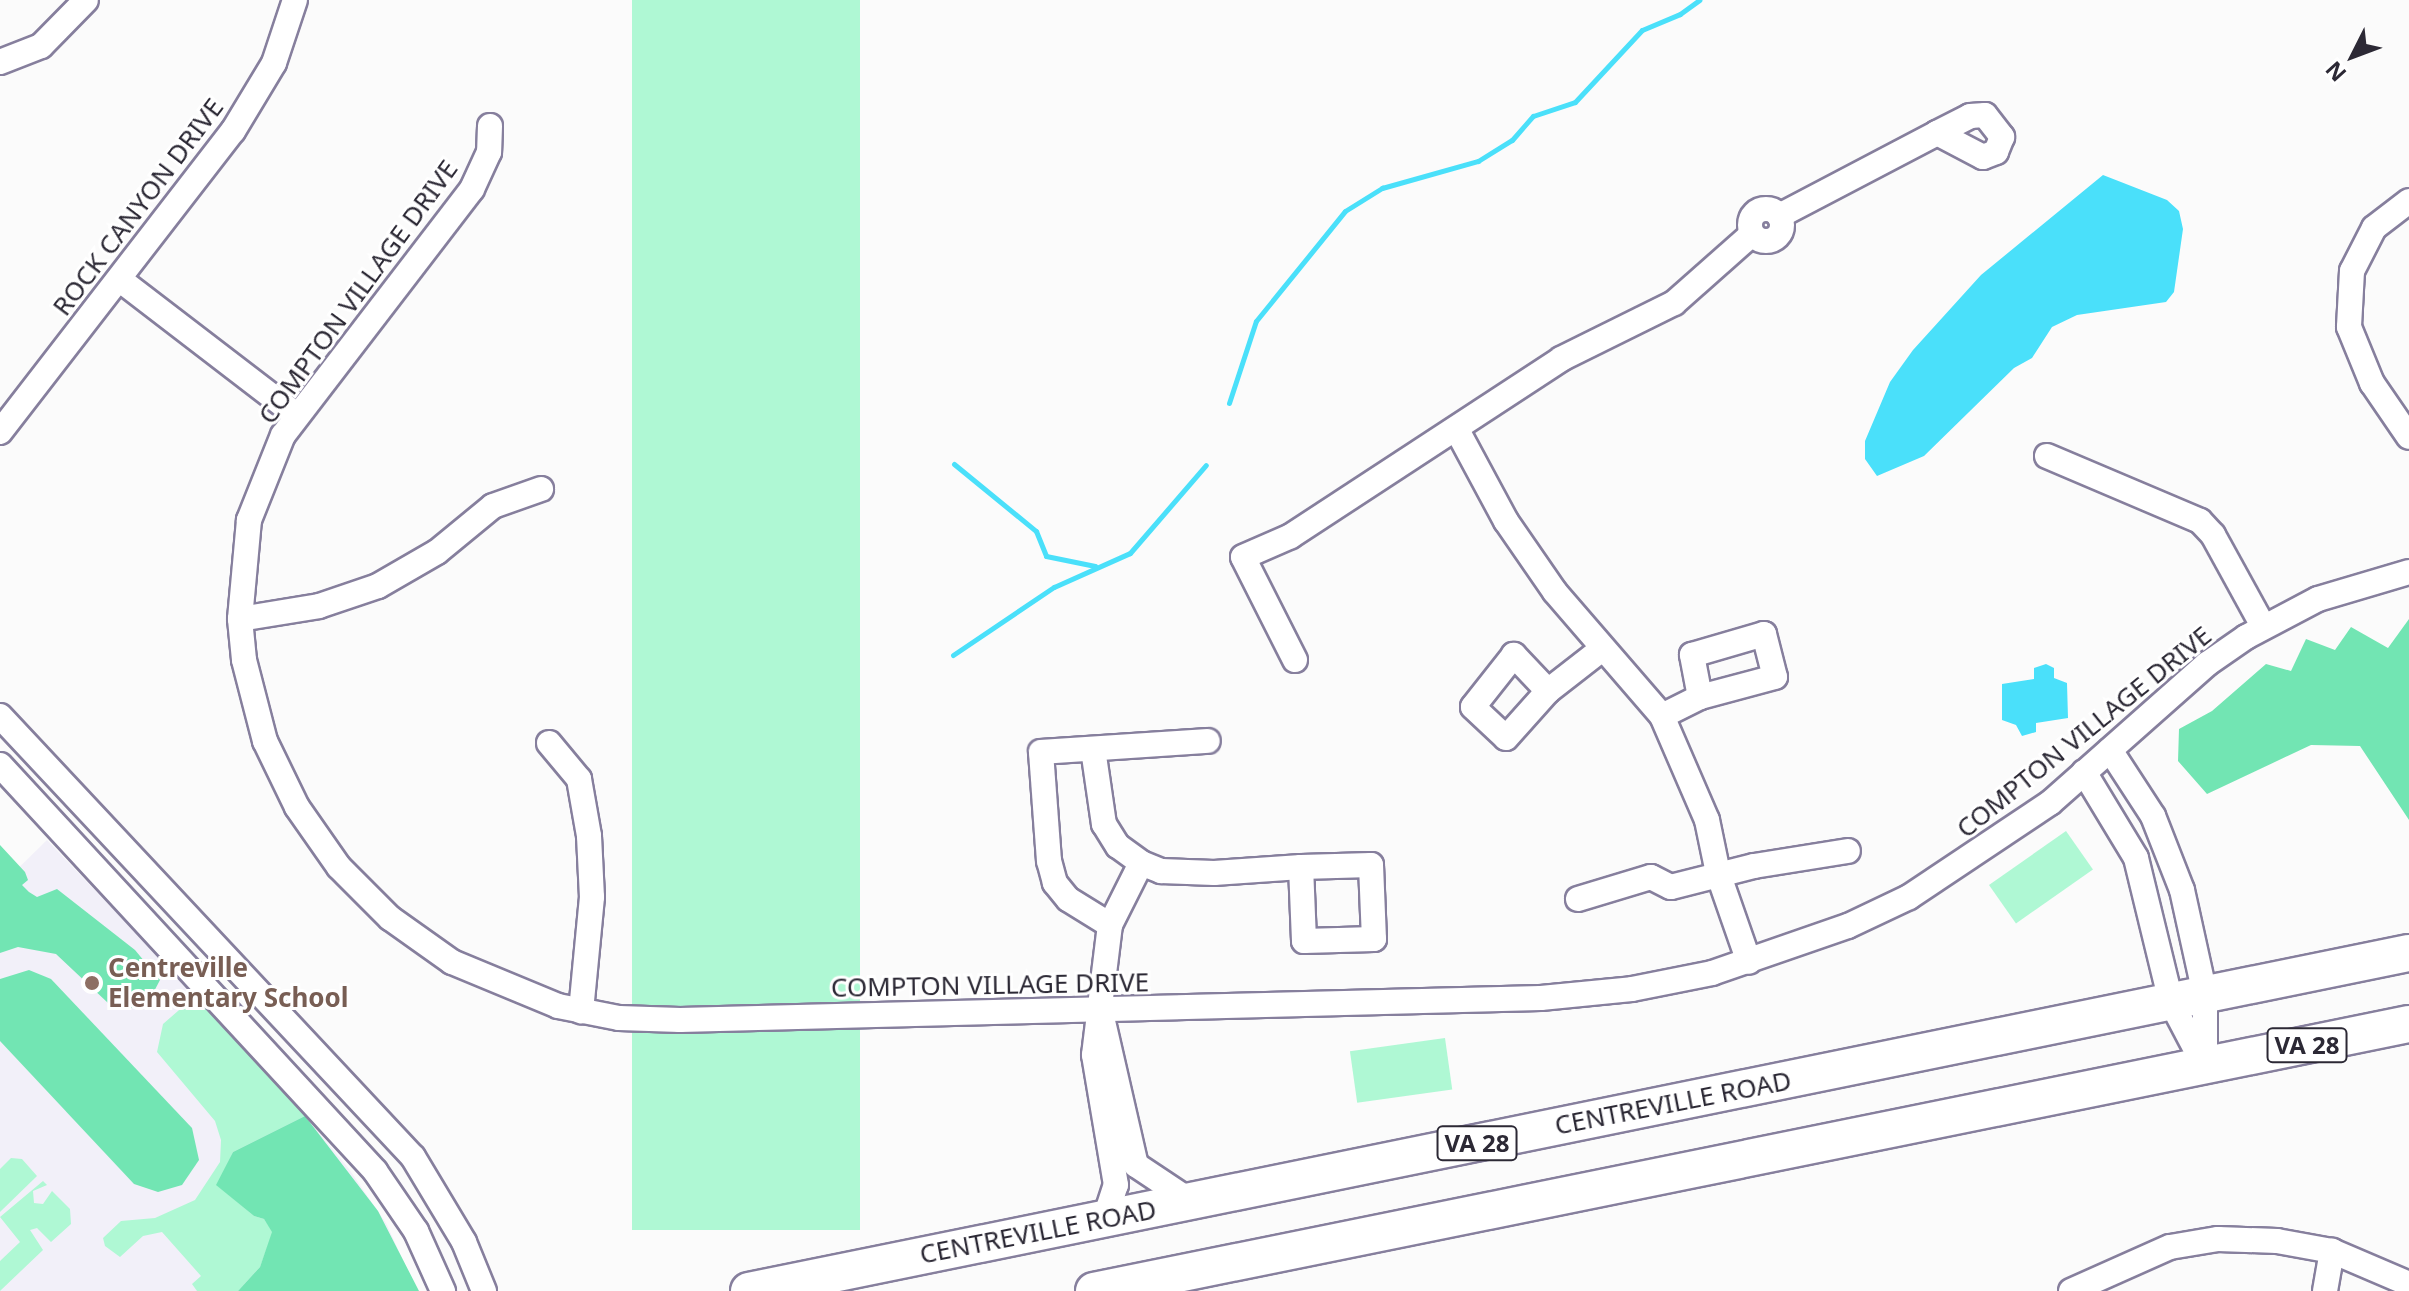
<!DOCTYPE html>
<html>
<head>
<meta charset="utf-8">
<style>
  body { margin:0 }
  #map { position:relative; width:2409px; height:1291px; overflow:hidden; background:#fbfbfb; font-family:"Noto Sans",sans-serif }
  div>[style] { position:absolute }
  .built>* { inset:0; background:#f2f0f9 }
  .green>* { inset:0; background:#aff8d4; transform-origin:0 0 }
  .forest>* { inset:0; background:#72e5b3 }
  .water>* { inset:0; background:#4ae0fa }
  .stream>* { height:5px; margin:-2.5px; padding:0 2.5px; transform-origin:2.5px; border-radius:2.5px; background:#4ae0fa }
  .roads { filter:drop-shadow(2px 0 #867f9d) drop-shadow(-2px 0 #867f9d) drop-shadow(0 2px #867f9d) drop-shadow(0 -2px #867f9d) }
  .minor>* { height:24px; margin:-12px; padding:0 12px; transform-origin:12px; border-radius:12px; background:#fff }
  .minor>.ring { margin:-12px; padding:0; box-sizing:content-box; background:none; border:24px solid #fff; border-radius:50% }
  .highway>* { height:36px; margin:-18px; padding:0 18px; transform-origin:18px; border-radius:18px; background:#fff }
  .dots>* { width:22px; height:22px; translate:-50% -50%; box-sizing:border-box; border:4px solid #fff; border-radius:50% }
  span { translate:-50% -50%; white-space:nowrap; text-align:center; line-height:1.15; -webkit-text-stroke:6px #fff; paint-order:stroke }
  .shield-label span { padding:2px 6px; background:#fff; border:2px solid; border-radius:6px; -webkit-text-stroke-width:0 }
  .shield-label { font-size:24px; color:#2c2935; font-weight:700 }
  .street-label { font-size:26px; color:#2c2935 }
  .education-label { font-size:26px; color:#785e54; font-weight:700 }
  .left { translate:0 -50%; text-align:left }
  .north { position:absolute; left:2313px; top:16px; width:80px; height:80px; -webkit-text-stroke:6px #fff; paint-order:stroke; rotate:228deg; font-size:22px; font-weight:700; line-height:32px; text-align:center; color:#2c2935 }
  .north::after { content:''; display:block; margin:auto; width:28px; height:36px; background:#2c2935; clip-path:polygon(50% 0,100% 100%,50% 72%,0 100%) }
</style>
</head>
<body>
<div id="map">
  <div class="built">
    <i style="clip-path:polygon(47px 840px,276px 1080px,349px 1169px,386px 1223px,417px 1291px,0 1291px,0 886px)"></i>
  </div>
  <div class="green">
    <i style="left:632px;top:0;width:228px;height:1230px"></i>
    <i style="left:2066px;top:831px;width:47px;height:94px;rotate:55deg"></i>
    <i style="clip-path:polygon(186px 1004px,204px 1006px,305px 1116px,233px 1152px,217px 1185px,254px 1216px,264px 1219px,273px 1232px,260px 1267px,238px 1291px,197px 1291px,192px 1284px,201px 1276px,162px 1232px,143px 1236px,120px 1257px,105px 1246px,103px 1238px,121px 1221px,155px 1218px,195px 1200px,220px 1162px,221px 1140px,215px 1121px,157px 1052px,163px 1024px)"></i>
    <i style="left:1445px;top:1038px;width:52px;height:96px;rotate:82deg"></i>
    <i style="clip-path:polygon(11px 1158px,22px 1159px,37px 1176px,0 1212px,0 1169px)"></i>
    <i style="clip-path:polygon(43px 1181px,47px 1185px,33px 1191px,34px 1203px,43px 1204px,52px 1191px,70px 1209px,71px 1224px,51px 1242px,37px 1228px,30px 1230px,43px 1250px,0 1291px,0 1261px,20px 1242px,0 1217px)"></i>
  </div>
  <div class="forest">
    <i style="clip-path:polygon(2409px 619px,2409px 820px,2360px 746px,2311px 745px,2207px 794px,2178px 761px,2179px 729px,2212px 711px,2266px 664px,2291px 671px,2306px 639px,2335px 650px,2351px 627px,2388px 648px)"></i>
    <i style="clip-path:polygon(0 845px,25px 872px,28px 880px,22px 885px,29px 892px,37px 897px,57px 889px,135px 950px,160px 980px,149px 1001px,129px 1009px,108px 1003px,56px 954px,18px 947px,0 953px)"></i>
    <i style="clip-path:polygon(29px 970px,51px 979px,192px 1128px,199px 1160px,182px 1185px,158px 1192px,134px 1184px,0 1041px,0 979px)"></i>
    <i style="clip-path:polygon(305px 1116px,378px 1211px,419px 1291px,238px 1291px,260px 1267px,272px 1232px,264px 1219px,254px 1216px,216px 1185px,233px 1152px)"></i>
  </div>
  <div class="water">
    <i style="clip-path:polygon(2103px 175px,2167px 200px,2179px 211px,2183px 229px,2174px 292px,2166px 302px,2077px 315px,2052px 327px,2032px 358px,2014px 368px,1924px 456px,1877px 476px,1865px 459px,1865px 441px,1890px 382px,1913px 350px,1981px 275px)"></i>
    <i style="clip-path:polygon(2046px 664px,2054px 668px,2054px 678px,2067px 683px,2068px 718px,2036px 723px,2036px 732px,2022px 736px,2016px 725px,2002px 720px,2002px 684px,2034px 679px,2034px 668px)"></i>
  </div>
  <div class="stream">
    <i style="left:1229px;top:403px;width:86px;rotate:-71.8deg"></i>
    <i style="left:1256px;top:321px;width:141px;rotate:-51deg"></i>
    <i style="left:1345px;top:211px;width:44px;rotate:-31.9deg"></i>
    <i style="left:1382px;top:188px;width:100px;rotate:-15.7deg"></i>
    <i style="left:1478px;top:161px;width:40px;rotate:-32deg"></i>
    <i style="left:1512px;top:140px;width:32px;rotate:-49deg"></i>
    <i style="left:1533px;top:116px;width:44px;rotate:-18.4deg"></i>
    <i style="left:1575px;top:102px;width:98px;rotate:-47.1deg"></i>
    <i style="left:1642px;top:30px;width:41px;rotate:-22.8deg"></i>
    <i style="left:1680px;top:14px;width:24px;rotate:-36deg"></i>
    <i style="left:954px;top:464px;width:106px;rotate:39.3deg"></i>
    <i style="left:1036px;top:531px;width:27px;rotate:68deg"></i>
    <i style="left:1046px;top:556px;width:50px;rotate:11.5deg"></i>
    <i style="left:953px;top:655px;width:122px;rotate:-34deg"></i>
    <i style="left:1054px;top:587px;width:83px;rotate:-24.1deg"></i>
    <i style="left:1130px;top:553px;width:116px;rotate:-49.2deg"></i>
  </div>
  <div class="roads">
    <div class="minor">
      <i style="left:0;top:62px;width:44px;rotate:-21.3deg"></i>
      <i style="left:41px;top:46px;width:64px;rotate:-45.6deg"></i>
      <i style="left:490px;top:126px;width:26px;rotate:92deg"></i>
      <i style="left:489px;top:152px;width:41px;rotate:114.7deg"></i>
      <i style="left:472px;top:189px;width:310px;rotate:127.5deg"></i>
      <i style="left:283px;top:435px;width:92px;rotate:111.8deg"></i>
      <i style="left:249px;top:520px;width:99px;rotate:95.2deg"></i>
      <i style="left:240px;top:619px;width:41px;rotate:84.4deg"></i>
      <i style="left:244px;top:660px;width:84px;rotate:75.5deg"></i>
      <i style="left:265px;top:741px;width:73px;rotate:64.1deg"></i>
      <i style="left:297px;top:807px;width:73px;rotate:55deg"></i>
      <i style="left:339px;top:867px;width:72px;rotate:45deg"></i>
      <i style="left:390px;top:918px;width:76px;rotate:35.4deg"></i>
      <i style="left:452px;top:962px;width:115px;rotate:22.5deg"></i>
      <i style="left:558px;top:1006px;width:62px;rotate:11.1deg"></i>
      <i style="left:619px;top:1018px;width:61px;rotate:1.9deg"></i>
      <i style="left:680px;top:1020px;width:861px;rotate:-1.46deg"></i>
      <i style="left:1541px;top:998px;width:91px;rotate:-5.6deg"></i>
      <i style="left:1632px;top:989px;width:82px;rotate:-11.3deg"></i>
      <i style="left:1712px;top:973px;width:144px;rotate:-19.1deg"></i>
      <i style="left:1848px;top:926px;width:68px;rotate:-25.4deg"></i>
      <i style="left:1909px;top:897px;width:169px;rotate:-33.7deg"></i>
      <i style="left:2050px;top:803px;width:210px;rotate:-41.5deg"></i>
      <i style="left:2207px;top:664px;width:47px;rotate:-34.7deg"></i>
      <i style="left:2246px;top:637px;width:81px;rotate:-27.8deg"></i>
      <i style="left:2318px;top:599px;width:95px;rotate:-16.5deg"></i>
      <i style="left:2409px;top:201px;width:44px;rotate:142.4deg"></i>
      <i style="left:2374px;top:228px;width:48px;rotate:117.1deg"></i>
      <i style="left:2352px;top:271px;width:56px;rotate:93.1deg"></i>
      <i style="left:2349px;top:327px;width:61px;rotate:67.7deg"></i>
      <i style="left:2372px;top:383px;width:65px;rotate:55.6deg"></i>
      <i class="ring" style="left:1750px;top:209px;width:8px;height:8px"></i>
      <i style="left:1779px;top:216px;width:178px;rotate:-27.7deg"></i>
      <i style="left:1937px;top:133px;width:37px;rotate:-27deg"></i>
      <i style="left:1970px;top:116px;width:15px;rotate:-4deg"></i>
      <i style="left:1985px;top:115px;width:28px;rotate:52deg"></i>
      <i style="left:2002px;top:137px;width:16px;rotate:112deg"></i>
      <i style="left:1996px;top:152px;width:14px;rotate:159deg"></i>
      <i style="left:1983px;top:157px;width:52px;rotate:-152.4deg"></i>
      <i style="left:119px;top:279px;width:222px;rotate:37.5deg"></i>
      <i style="left:1457px;top:430px;width:103px;rotate:61.7deg"></i>
      <i style="left:1506px;top:521px;width:86px;rotate:55.4deg"></i>
      <i style="left:1555px;top:592px;width:164px;rotate:49.2deg"></i>
      <i style="left:1662px;top:716px;width:113px;rotate:66.6deg"></i>
      <i style="left:1707px;top:820px;width:54px;rotate:78.3deg"></i>
      <i style="left:1718px;top:873px;width:94px;rotate:70.8deg"></i>
      <i style="left:0;top:432px;width:381px;rotate:-52.3deg"></i>
      <i style="left:233px;top:131px;width:79px;rotate:-58.9deg"></i>
      <i style="left:274px;top:63px;width:66px;rotate:-71.6deg"></i>
      <i style="left:2047px;top:456px;width:166px;rotate:23deg"></i>
      <i style="left:2200px;top:521px;width:19px;rotate:47deg"></i>
      <i style="left:2213px;top:535px;width:104px;rotate:61.2deg"></i>
      <i style="left:240px;top:619px;width:80px;rotate:-9.3deg"></i>
      <i style="left:319px;top:606px;width:62px;rotate:-18.7deg"></i>
      <i style="left:378px;top:586px;width:68px;rotate:-30deg"></i>
      <i style="left:437px;top:552px;width:72px;rotate:-39.4deg"></i>
      <i style="left:493px;top:506px;width:51px;rotate:-19.5deg"></i>
      <i style="left:1295px;top:660px;width:115px;rotate:-116.8deg"></i>
      <i style="left:1243px;top:557px;width:52px;rotate:-23.6deg"></i>
      <i style="left:1291px;top:536px;width:323px;rotate:-33.2deg"></i>
      <i style="left:1561px;top:359px;width:126px;rotate:-26.4deg"></i>
      <i style="left:1674px;top:303px;width:104px;rotate:-41.5deg"></i>
      <i style="left:1548px;top:691px;width:50px;rotate:-133.4deg"></i>
      <i style="left:1514px;top:655px;width:66px;rotate:128.3deg"></i>
      <i style="left:1473px;top:707px;width:45px;rotate:43.2deg"></i>
      <i style="left:1506px;top:738px;width:63px;rotate:-48.2deg"></i>
      <i style="left:1548px;top:691px;width:68px;rotate:-37.9deg"></i>
      <i style="left:0;top:716px;width:604px;rotate:46.88deg"></i>
      <i style="left:413px;top:1157px;width:99px;rotate:59deg"></i>
      <i style="left:464px;top:1242px;width:53px;rotate:67.8deg"></i>
      <i style="left:1662px;top:716px;width:42px;rotate:-26.6deg"></i>
      <i style="left:1700px;top:697px;width:43px;rotate:-100.8deg"></i>
      <i style="left:1692px;top:655px;width:75px;rotate:-16.3deg"></i>
      <i style="left:1764px;top:634px;width:44px;rotate:75.7deg"></i>
      <i style="left:1775px;top:677px;width:78px;rotate:165.1deg"></i>
      <i style="left:549px;top:743px;width:47px;rotate:50.2deg"></i>
      <i style="left:579px;top:779px;width:58px;rotate:80deg"></i>
      <i style="left:589px;top:836px;width:61px;rotate:87.2deg"></i>
      <i style="left:592px;top:897px;width:115px;rotate:95.5deg"></i>
      <i style="left:1093px;top:749px;width:76px;rotate:81.7deg"></i>
      <i style="left:1104px;top:824px;width:26px;rotate:58deg"></i>
      <i style="left:1118px;top:846px;width:29px;rotate:36deg"></i>
      <i style="left:2110px;top:750px;width:79px;rotate:56.9deg"></i>
      <i style="left:2153px;top:816px;width:79px;rotate:68.6deg"></i>
      <i style="left:2182px;top:890px;width:107px;rotate:77.6deg"></i>
      <i style="left:2205px;top:995px;width:71px;rotate:90deg"></i>
      <i style="left:0;top:765px;width:553px;rotate:47.27deg"></i>
      <i style="left:375px;top:1171px;width:73px;rotate:55.7deg"></i>
      <i style="left:416px;top:1231px;width:66px;rotate:65.8deg"></i>
      <i style="left:2084px;top:772px;width:100px;rotate:58.8deg"></i>
      <i style="left:2136px;top:858px;width:148px;rotate:76.3deg"></i>
      <i style="left:2171px;top:1002px;width:69px;rotate:62.3deg"></i>
      <i style="left:1371px;top:865px;width:74px;rotate:87.7deg"></i>
      <i style="left:1374px;top:939px;width:70px;rotate:178.4deg"></i>
      <i style="left:1304px;top:941px;width:74px;rotate:-92.3deg"></i>
      <i style="left:1301px;top:867px;width:70px;rotate:-1.6deg"></i>
      <i style="left:1578px;top:899px;width:76px;rotate:-16.8deg"></i>
      <i style="left:1651px;top:877px;width:22px;rotate:27deg"></i>
      <i style="left:1671px;top:887px;width:86px;rotate:-14.2deg"></i>
      <i style="left:1754px;top:866px;width:95px;rotate:-9.1deg"></i>
      <i style="left:1110px;top:925px;width:69px;rotate:-63.4deg"></i>
      <i style="left:1141px;top:863px;width:22px;rotate:22deg"></i>
      <i style="left:1161px;top:871px;width:53px;rotate:2.2deg"></i>
      <i style="left:1214px;top:873px;width:87px;rotate:-3.9deg"></i>
      <i style="left:1102px;top:1017px;width:152px;rotate:77.1deg"></i>
      <i style="left:1136px;top:1165px;width:65px;rotate:33.7deg"></i>
      <i style="left:1105px;top:1218px;width:35px;rotate:-72deg"></i>
      <i style="left:1116px;top:1185px;width:132px;rotate:-99.6deg"></i>
      <i style="left:1094px;top:1055px;width:131px;rotate:-83deg"></i>
      <i style="left:1110px;top:925px;width:49px;rotate:-148.2deg"></i>
      <i style="left:1068px;top:899px;width:21px;rotate:-129deg"></i>
      <i style="left:1055px;top:883px;width:23px;rotate:-105deg"></i>
      <i style="left:1049px;top:861px;width:109px;rotate:-94.2deg"></i>
      <i style="left:1041px;top:752px;width:167px;rotate:-3.8deg"></i>
      <i style="left:2071px;top:1291px;width:108px;rotate:-24deg"></i>
      <i style="left:2170px;top:1247px;width:49px;rotate:-9.5deg"></i>
      <i style="left:2218px;top:1239px;width:59px;rotate:1.9deg"></i>
      <i style="left:2277px;top:1241px;width:56px;rotate:10.3deg"></i>
      <i style="left:2332px;top:1251px;width:84px;rotate:23.2deg"></i>
      <i style="left:2325px;top:1291px;width:41px;rotate:-80.1deg"></i>
    </div>
    <div class="highway">
      <i style="left:749px;top:1291px;width:1694px;rotate:-11.51deg"></i>
      <i style="left:1094px;top:1291px;width:1342px;rotate:-11.48deg"></i>
    </div>
  </div>
  <div class="dots">
    <i style="left:92px;top:983px;background:#8d6e63"></i>
  </div>
  <div class="shield-label">
    <span style="left:2307px;top:1045px">VA 28</span>
    <span style="left:1477px;top:1143px">VA 28</span>
  </div>
  <div class="street-label">
    <span style="left:138px;top:207px;rotate:-53deg">ROCK CANYON DRIVE</span>
    <span style="left:358px;top:292px;rotate:-54deg">COMPTON VILLAGE DRIVE</span>
    <span style="left:2084px;top:732px;rotate:-39deg">COMPTON VILLAGE DRIVE</span>
    <span style="left:990px;top:985px;rotate:-1deg">COMPTON VILLAGE DRIVE</span>
    <span style="left:1673px;top:1103px;rotate:-11deg">CENTREVILLE ROAD</span>
    <span style="left:1038px;top:1232px;rotate:-11deg">CENTREVILLE ROAD</span>
  </div>
  <div class="education-label">
    <span class="left" style="left:108px;top:983px">Centreville<br>Elementary School</span>
  </div>
  <div class="north">N</div>
</div>
</body>
</html>
